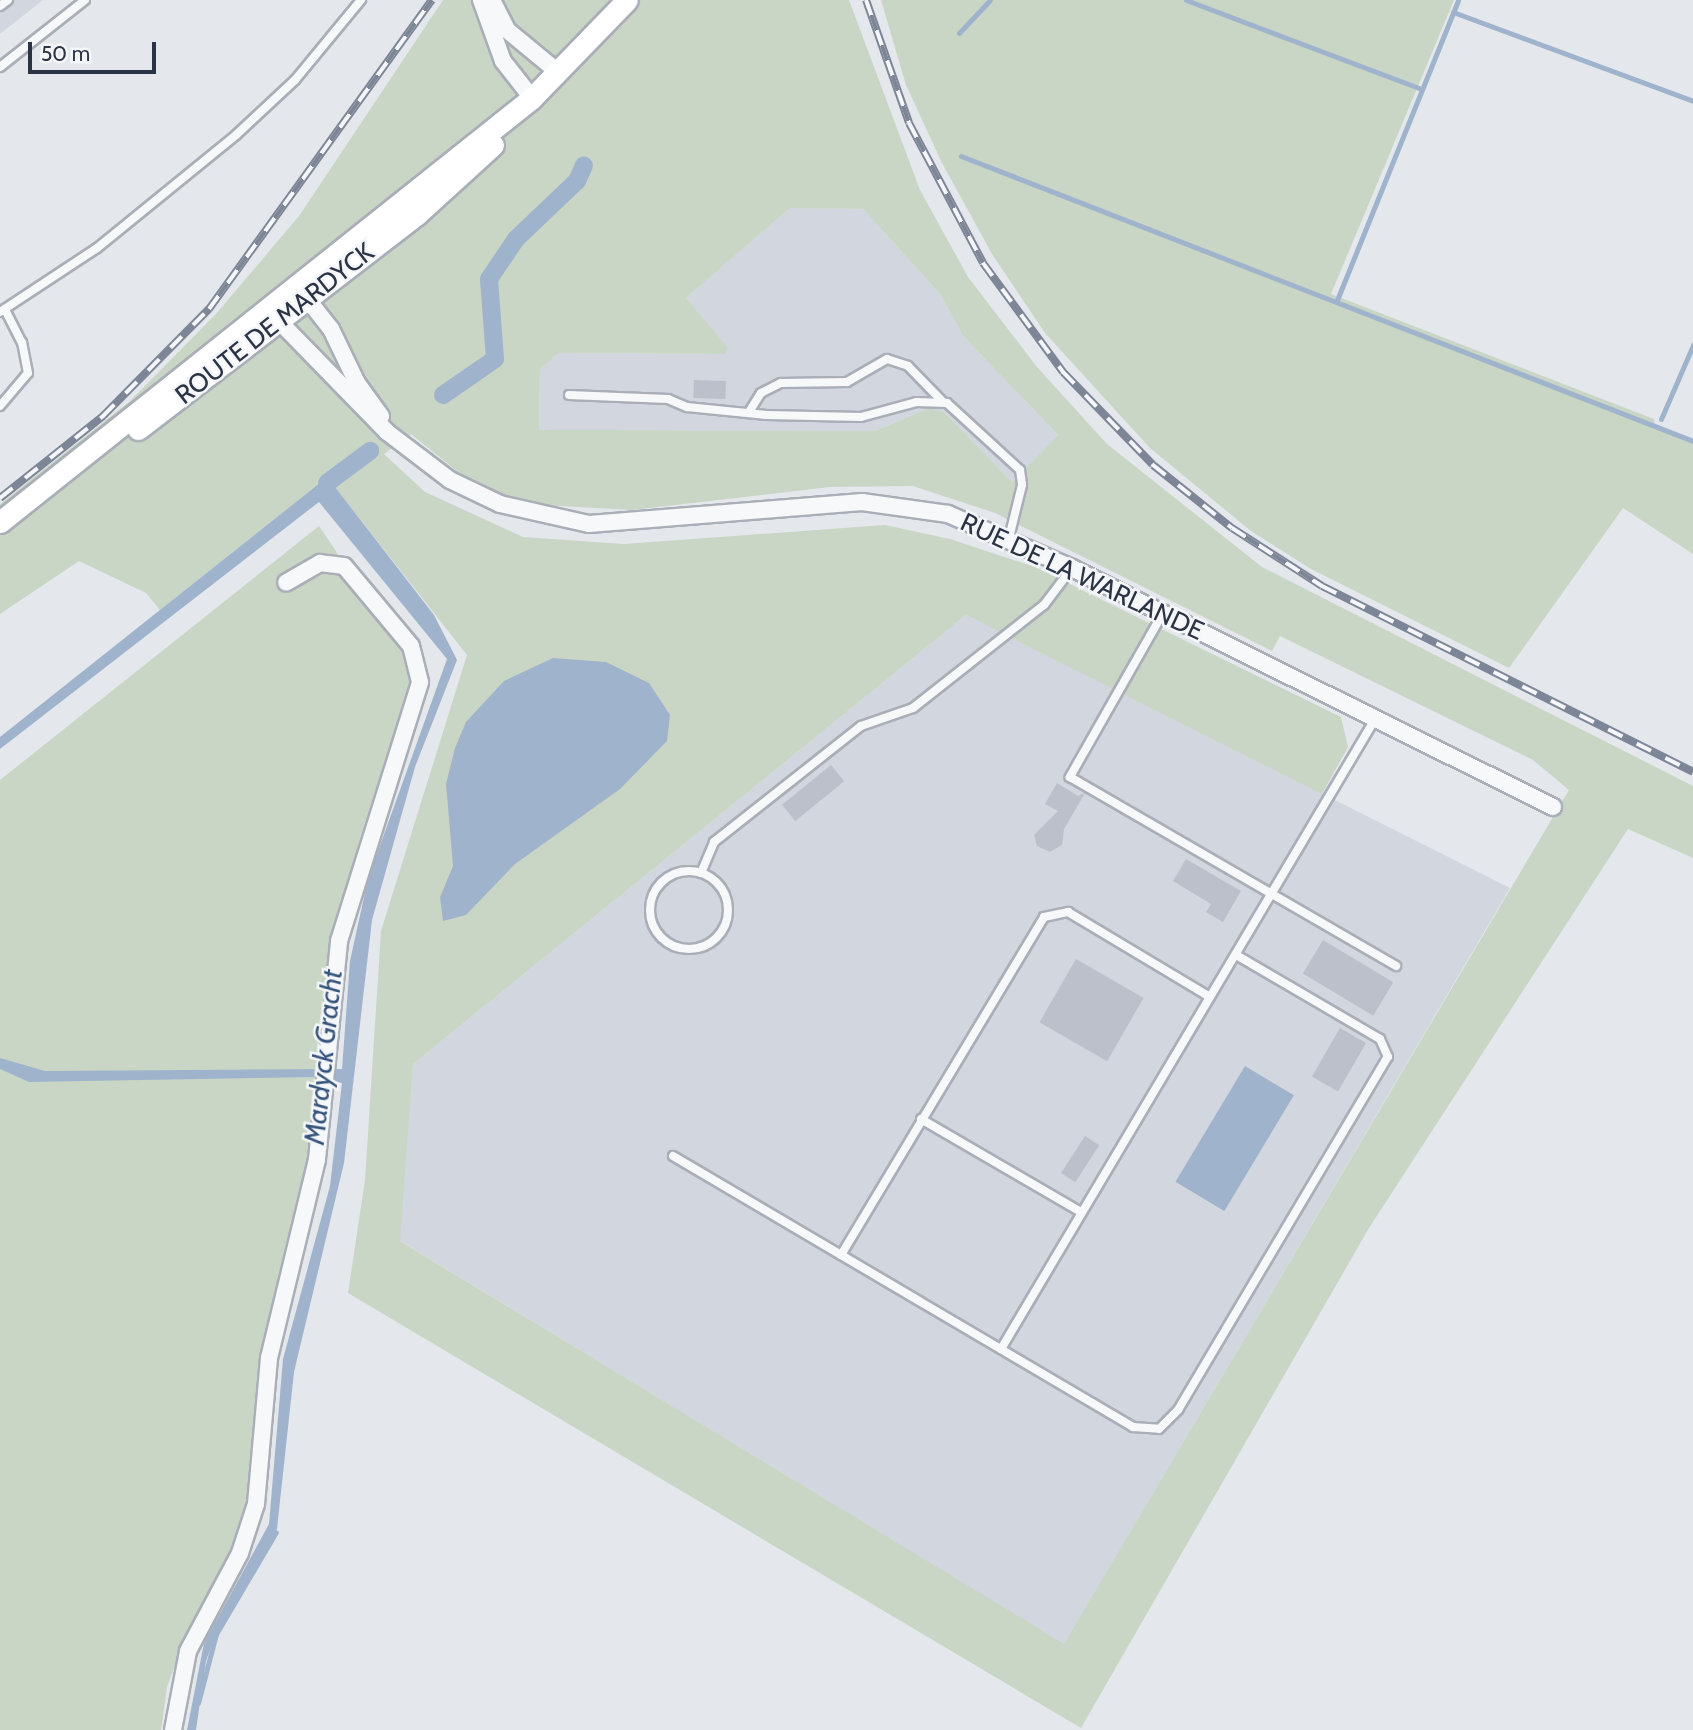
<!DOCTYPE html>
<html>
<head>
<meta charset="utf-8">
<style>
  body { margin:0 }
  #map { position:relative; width:1693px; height:1730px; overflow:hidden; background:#e4e7ec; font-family:Cabin,sans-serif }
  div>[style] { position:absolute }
  .built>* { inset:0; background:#d2d6de }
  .green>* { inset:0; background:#c9d6c5 }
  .water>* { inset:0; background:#9fb4cc; transform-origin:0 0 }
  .stream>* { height:5px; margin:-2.5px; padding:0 2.5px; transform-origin:2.5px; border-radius:2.5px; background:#9fb4cc }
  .canal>* { height:18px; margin:-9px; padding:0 9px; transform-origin:9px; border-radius:9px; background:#9fb4cc }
  .building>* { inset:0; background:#bbc0ca; transform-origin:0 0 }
  .roads { filter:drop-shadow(2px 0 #a9aeb7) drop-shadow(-2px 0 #a9aeb7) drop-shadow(0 2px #a9aeb7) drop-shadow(0 -2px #a9aeb7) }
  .lane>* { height:8px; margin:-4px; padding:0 4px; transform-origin:4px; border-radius:4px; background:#f7f8fa }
  .lane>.ring { margin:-4px; padding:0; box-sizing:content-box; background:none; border:8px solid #f7f8fa; border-radius:50% }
  .street>* { height:16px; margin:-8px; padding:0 8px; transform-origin:8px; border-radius:8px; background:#f7f8fa }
  .secondary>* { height:21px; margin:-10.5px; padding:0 10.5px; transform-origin:10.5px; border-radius:10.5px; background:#fff }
  .rail>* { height:8px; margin-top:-4px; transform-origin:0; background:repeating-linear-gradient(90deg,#f4f6f9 0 16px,#7d8696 0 32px); box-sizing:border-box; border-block:2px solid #7d8696 }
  span { translate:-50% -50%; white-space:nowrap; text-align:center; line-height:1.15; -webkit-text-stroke:5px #f4f6f9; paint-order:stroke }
  .street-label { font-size:26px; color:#2b3445 }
  .water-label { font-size:28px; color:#34527a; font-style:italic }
  .scale { position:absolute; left:28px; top:42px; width:128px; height:32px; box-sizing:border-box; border:4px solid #2b3445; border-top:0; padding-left:9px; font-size:21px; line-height:24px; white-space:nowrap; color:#2b3445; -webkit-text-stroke:5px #f4f6f9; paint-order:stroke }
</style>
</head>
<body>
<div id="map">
  <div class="built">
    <i style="clip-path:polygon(0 0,43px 0,0 34px)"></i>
    <i style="clip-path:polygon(790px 208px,863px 209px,941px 295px,963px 336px,1058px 435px,1012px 482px,944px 412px,929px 408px,875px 431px,539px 431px,540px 369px,559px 353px,726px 354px,726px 347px,686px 298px)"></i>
    <i style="clip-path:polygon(966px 615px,1510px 888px,1064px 1645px,399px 1240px,413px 1064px)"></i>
  </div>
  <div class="green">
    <i style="clip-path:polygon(evenodd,443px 0,849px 0,920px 190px,968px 277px,1037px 367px,1107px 444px,1262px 567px,1693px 786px,1693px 858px,1628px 829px,1369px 1228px,1081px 1728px,348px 1293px,365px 1180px,381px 931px,467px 655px,334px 486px,356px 471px,349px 475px,340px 467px,160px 610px,146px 593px,79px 561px,0 614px,0 504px,130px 401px,216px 314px,299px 216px,443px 0,790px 208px,863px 209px,941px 295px,963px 336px,1058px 435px,1012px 482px,944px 412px,929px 408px,875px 431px,539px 430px,540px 369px,559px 353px,726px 354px,727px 347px,686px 298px,790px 208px,443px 0,411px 434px,463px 476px,524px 504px,632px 510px,830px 487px,913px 486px,995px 513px,1272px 651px,1280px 636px,1533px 760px,1569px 790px,1064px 1644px,400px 1241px,413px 1064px,966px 615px,1322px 794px,1348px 747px,1341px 717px,1035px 567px,950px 539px,885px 525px,624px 544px,523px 537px,425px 492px,384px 454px,411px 434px)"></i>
    <i style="clip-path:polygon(881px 0,1454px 0,1331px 294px,1654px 419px,1655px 428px,1693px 443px,1693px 554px,1623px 508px,1509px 668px,1311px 569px,1251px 531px,1150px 448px,1045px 333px,992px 254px,942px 163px,906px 85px)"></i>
    <i style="clip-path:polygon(319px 526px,406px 655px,413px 680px,361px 834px,326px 972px,318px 1100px,253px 1483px,233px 1552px,190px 1625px,167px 1687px,161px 1730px,0 1730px,0 780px)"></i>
  </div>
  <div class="water">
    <i style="clip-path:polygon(340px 467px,349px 475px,335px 487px,434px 615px,457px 660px,415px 767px,372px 920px,344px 1163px,294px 1372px,277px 1529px,216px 1634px,206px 1661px,196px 1730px,187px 1730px,204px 1643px,269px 1524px,283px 1359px,330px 1186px,342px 1083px,319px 1077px,29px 1082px,0 1069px,0 1058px,45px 1071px,342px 1069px,350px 961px,368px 879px,447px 659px,319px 502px,0 749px,0 737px)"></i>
    <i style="clip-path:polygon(553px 658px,606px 662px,649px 683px,670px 715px,667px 741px,620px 789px,515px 864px,466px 915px,443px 921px,440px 897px,453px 866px,446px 784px,455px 748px,466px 722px,504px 681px)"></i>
    <i style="left:1245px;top:1066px;width:57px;height:135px;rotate:31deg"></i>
  </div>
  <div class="stream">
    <i style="left:1186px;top:0;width:251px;rotate:20.7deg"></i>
    <i style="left:1453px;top:12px;width:256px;rotate:20.3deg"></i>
    <i style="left:959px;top:33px;width:45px;rotate:-46.8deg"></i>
    <i style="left:961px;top:156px;width:786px;rotate:21.27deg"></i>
    <i style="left:1337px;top:300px;width:323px;rotate:-68deg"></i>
    <i style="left:1661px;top:419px;width:81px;rotate:-66.6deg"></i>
    <i style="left:198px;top:1703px;width:71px;rotate:-75.4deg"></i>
    <i style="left:216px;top:1634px;width:118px;rotate:-59.5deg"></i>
  </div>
  <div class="canal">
    <i style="left:443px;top:395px;width:63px;rotate:-34.7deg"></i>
    <i style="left:495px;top:359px;width:80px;rotate:-94.3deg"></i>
    <i style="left:489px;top:279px;width:48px;rotate:-56deg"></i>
    <i style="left:516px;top:239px;width:84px;rotate:-43.6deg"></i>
    <i style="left:577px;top:181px;width:17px;rotate:-66deg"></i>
    <i style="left:327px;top:483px;width:54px;rotate:-36.7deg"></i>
  </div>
  <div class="building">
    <i style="left:694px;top:380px;width:32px;height:18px;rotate:2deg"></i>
    <i style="left:831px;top:765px;width:21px;height:63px;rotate:51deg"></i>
    <i style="clip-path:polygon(1057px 783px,1078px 796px,1085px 793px,1064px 829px,1062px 845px,1050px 852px,1037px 846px,1034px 835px,1058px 811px,1045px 804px)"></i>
    <i style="clip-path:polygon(1186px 859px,1241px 891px,1223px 922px,1206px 912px,1211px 904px,1173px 881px)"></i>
    <i style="left:1323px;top:940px;width:82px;height:39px;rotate:31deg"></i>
    <i style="left:1076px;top:959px;width:78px;height:73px;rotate:30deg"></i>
    <i style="left:1340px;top:1028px;width:30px;height:56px;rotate:30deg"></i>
    <i style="left:1085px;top:1136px;width:17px;height:44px;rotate:33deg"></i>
  </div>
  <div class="roads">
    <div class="lane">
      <i style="left:0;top:6px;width:10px;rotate:-37deg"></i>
      <i style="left:0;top:67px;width:108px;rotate:-38.2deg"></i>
      <i style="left:0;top:312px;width:116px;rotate:-33.4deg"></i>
      <i style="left:97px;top:248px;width:179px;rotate:-39.1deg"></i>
      <i style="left:236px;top:135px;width:81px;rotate:-43deg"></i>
      <i style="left:295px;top:80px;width:104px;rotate:-50.5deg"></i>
      <i style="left:569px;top:395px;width:99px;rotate:2.3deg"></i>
      <i style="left:668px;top:399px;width:21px;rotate:23deg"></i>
      <i style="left:687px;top:407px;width:80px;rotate:5.7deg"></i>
      <i style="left:767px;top:415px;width:94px;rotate:1.2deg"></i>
      <i style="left:861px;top:417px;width:58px;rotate:-15deg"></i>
      <i style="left:917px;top:402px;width:30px;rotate:2deg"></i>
      <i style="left:947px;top:403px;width:99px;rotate:42.5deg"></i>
      <i style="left:1020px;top:470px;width:15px;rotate:82deg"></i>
      <i style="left:1022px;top:485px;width:55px;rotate:103.8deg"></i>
      <i style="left:0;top:406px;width:43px;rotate:-49.7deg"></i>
      <i style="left:28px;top:373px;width:31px;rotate:-101deg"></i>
      <i style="left:22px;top:343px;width:38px;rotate:-117deg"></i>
      <i style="left:749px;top:412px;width:22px;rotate:-58deg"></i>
      <i style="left:761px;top:393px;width:22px;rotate:-27deg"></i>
      <i style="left:781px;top:383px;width:66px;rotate:-0.9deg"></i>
      <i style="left:847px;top:382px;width:46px;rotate:-29.9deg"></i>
      <i style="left:887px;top:359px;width:22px;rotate:18deg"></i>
      <i style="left:908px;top:366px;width:49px;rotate:45.8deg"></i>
      <i style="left:1163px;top:613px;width:189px;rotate:119.6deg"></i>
      <i style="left:1070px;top:777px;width:377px;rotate:30.1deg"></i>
      <i class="ring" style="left:650px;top:871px;width:70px;height:70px"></i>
      <i style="left:701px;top:873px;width:34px;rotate:-67deg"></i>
      <i style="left:714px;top:842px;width:187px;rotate:-38.3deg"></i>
      <i style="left:861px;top:726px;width:55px;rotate:-19.1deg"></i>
      <i style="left:913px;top:708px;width:167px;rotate:-38.2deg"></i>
      <i style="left:1044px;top:605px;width:46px;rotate:-52.9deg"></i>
      <i style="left:921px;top:1119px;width:185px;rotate:30.2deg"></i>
      <i style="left:673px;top:1156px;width:534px;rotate:30.5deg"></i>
      <i style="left:1133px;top:1427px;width:26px;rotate:4deg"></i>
      <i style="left:1159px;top:1429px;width:27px;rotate:-45deg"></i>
      <i style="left:1178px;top:1410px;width:411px;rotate:-59.3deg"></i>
      <i style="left:1388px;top:1057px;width:20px;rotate:-114deg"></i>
      <i style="left:1380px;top:1039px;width:167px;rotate:-149.7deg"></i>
      <i style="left:841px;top:1255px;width:394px;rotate:-59deg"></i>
      <i style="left:1044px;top:917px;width:25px;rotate:-12deg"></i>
      <i style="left:1068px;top:912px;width:165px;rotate:30.9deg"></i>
      <i style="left:1001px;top:1349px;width:733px;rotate:-59.3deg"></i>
    </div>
    <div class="street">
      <i style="left:481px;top:0;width:65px;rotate:70.2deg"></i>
      <i style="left:503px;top:61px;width:47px;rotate:51.9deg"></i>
      <i style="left:492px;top:0;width:34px;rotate:63deg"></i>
      <i style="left:507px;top:30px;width:66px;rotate:39.5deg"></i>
      <i style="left:301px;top:291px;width:48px;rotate:51.7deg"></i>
      <i style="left:331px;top:329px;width:60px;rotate:64.3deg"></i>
      <i style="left:357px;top:383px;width:41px;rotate:54deg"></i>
      <i style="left:272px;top:314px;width:165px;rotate:45.7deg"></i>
      <i style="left:387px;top:432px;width:79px;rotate:37.3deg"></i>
      <i style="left:450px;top:480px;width:55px;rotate:25.6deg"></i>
      <i style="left:500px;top:504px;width:91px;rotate:12.7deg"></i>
      <i style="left:589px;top:524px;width:274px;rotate:-4.6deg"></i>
      <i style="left:862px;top:502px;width:87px;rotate:7.9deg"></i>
      <i style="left:948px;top:514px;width:135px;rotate:23.5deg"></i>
      <i style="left:1072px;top:568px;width:537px;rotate:26.42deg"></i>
      <i style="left:173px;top:1730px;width:80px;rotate:-79.2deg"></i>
      <i style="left:188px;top:1651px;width:111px;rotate:-62deg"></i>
      <i style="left:240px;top:1553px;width:52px;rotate:-71.9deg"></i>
      <i style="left:256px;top:1504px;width:147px;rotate:-84.9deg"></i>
      <i style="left:269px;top:1358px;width:205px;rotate:-76.4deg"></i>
      <i style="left:317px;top:1159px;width:219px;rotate:-84.2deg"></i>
      <i style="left:339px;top:941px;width:271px;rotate:-72.6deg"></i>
      <i style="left:420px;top:682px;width:37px;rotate:-104deg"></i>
      <i style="left:411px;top:646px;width:104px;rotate:-129.9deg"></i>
      <i style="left:344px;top:566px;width:24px;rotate:-173deg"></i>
      <i style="left:320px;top:563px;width:39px;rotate:150deg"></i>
    </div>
    <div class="secondary">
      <i style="left:138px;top:429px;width:351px;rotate:-37.6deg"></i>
      <i style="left:416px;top:215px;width:104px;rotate:-42.3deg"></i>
      <i style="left:0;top:522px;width:680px;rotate:-38.55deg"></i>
      <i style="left:532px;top:98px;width:136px;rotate:-45.9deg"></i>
    </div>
  </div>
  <div class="rail">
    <i style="left:866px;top:0;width:130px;rotate:70.7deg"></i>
    <i style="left:909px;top:123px;width:158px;rotate:62.1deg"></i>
    <i style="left:983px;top:263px;width:135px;rotate:53.7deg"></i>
    <i style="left:1063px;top:372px;width:129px;rotate:45.9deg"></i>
    <i style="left:1153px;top:465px;width:101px;rotate:38.6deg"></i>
    <i style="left:1232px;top:528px;width:107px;rotate:32.8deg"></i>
    <i style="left:1322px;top:586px;width:415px;rotate:26.6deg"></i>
    <i style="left:0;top:498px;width:132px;rotate:-38.5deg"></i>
    <i style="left:103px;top:416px;width:151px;rotate:-45.3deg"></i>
    <i style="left:209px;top:309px;width:381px;rotate:-54.2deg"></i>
  </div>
  <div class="street-label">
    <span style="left:275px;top:324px;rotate:-38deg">ROUTE DE MARDYCK</span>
    <span style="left:1082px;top:577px;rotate:25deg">RUE DE LA WARLANDE</span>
  </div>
  <div class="water-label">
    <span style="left:323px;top:1057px;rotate:-84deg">Mardyck Gracht</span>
  </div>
  <div class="scale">50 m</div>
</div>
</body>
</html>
